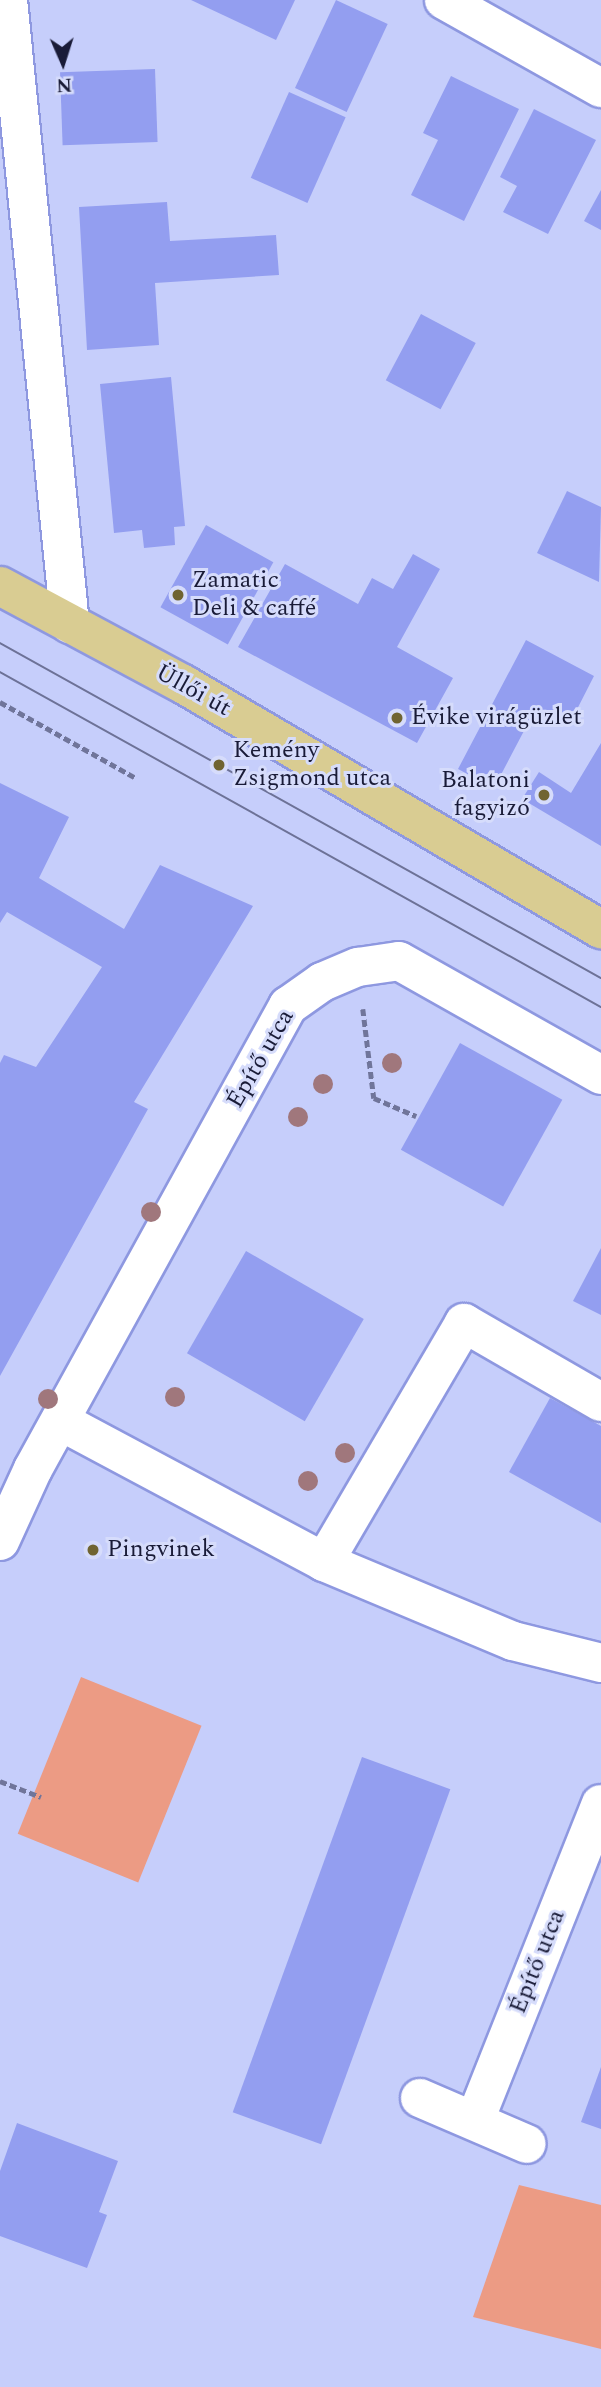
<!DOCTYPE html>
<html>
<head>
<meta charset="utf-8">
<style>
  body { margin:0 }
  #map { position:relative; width:601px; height:2387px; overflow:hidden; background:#c6cefb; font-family:Spectral,serif }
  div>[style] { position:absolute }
  .green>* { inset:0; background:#ec9b84; transform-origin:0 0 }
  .building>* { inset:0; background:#939ef0; transform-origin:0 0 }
  .path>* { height:4.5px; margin-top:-2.25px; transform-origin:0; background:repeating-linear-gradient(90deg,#70759a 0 7px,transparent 0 10.5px) }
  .roads { filter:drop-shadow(2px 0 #8e98e0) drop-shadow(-2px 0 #8e98e0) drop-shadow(0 2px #8e98e0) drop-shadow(0 -2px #8e98e0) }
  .minor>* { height:38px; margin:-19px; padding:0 19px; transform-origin:19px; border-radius:19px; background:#fff }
  .major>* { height:38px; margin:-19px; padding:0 19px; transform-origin:19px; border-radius:19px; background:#d9cc92 }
  .tram>* { height:2px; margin:-1px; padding:0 1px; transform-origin:1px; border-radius:1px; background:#6d7297 }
  .trees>* { width:20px; height:20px; margin:-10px; border-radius:50%; background:#a0777c }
  .dots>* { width:19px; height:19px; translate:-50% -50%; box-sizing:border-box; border:4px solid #d6dcfb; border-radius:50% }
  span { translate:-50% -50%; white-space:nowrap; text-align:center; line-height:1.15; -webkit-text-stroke:6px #d6dcfb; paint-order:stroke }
  .poi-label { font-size:24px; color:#191b37 }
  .left { translate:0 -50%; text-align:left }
  .right { translate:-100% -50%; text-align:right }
  .street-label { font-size:24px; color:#191b37 }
  .north { position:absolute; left:28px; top:28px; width:70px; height:70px; -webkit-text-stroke:5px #d6dcfb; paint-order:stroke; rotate:177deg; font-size:19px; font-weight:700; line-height:28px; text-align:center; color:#191b37 }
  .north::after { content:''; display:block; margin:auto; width:24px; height:32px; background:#191b37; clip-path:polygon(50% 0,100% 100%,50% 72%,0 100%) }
</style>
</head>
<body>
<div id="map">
  <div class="green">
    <i style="left:81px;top:1677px;width:130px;height:169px;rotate:22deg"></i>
    <i style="clip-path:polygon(519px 2185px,601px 2205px,601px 2349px,473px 2317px)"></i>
  </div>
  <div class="building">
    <i style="clip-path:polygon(191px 0,295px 0,276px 40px)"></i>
    <i style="left:336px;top:0;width:57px;height:97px;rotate:25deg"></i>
    <i style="left:155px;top:69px;width:73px;height:95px;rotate:88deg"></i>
    <i style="clip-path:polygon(451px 76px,519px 109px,464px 221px,411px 195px,438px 140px,423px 133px)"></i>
    <i style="left:289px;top:92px;width:62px;height:94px;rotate:24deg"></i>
    <i style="clip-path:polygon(534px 109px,596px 140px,548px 234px,503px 212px,517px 186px,500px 177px)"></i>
    <i style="clip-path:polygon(601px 190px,601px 230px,584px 221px)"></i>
    <i style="clip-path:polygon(167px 202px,170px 241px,276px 235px,279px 275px,155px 283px,159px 345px,87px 350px,79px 207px)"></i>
    <i style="left:421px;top:314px;width:62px;height:75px;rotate:28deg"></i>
    <i style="clip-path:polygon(171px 377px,185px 526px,174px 527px,175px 545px,144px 548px,142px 530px,114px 533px,100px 384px)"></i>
    <i style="clip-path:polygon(567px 491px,601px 507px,599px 582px,537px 553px)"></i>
    <i style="left:206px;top:525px;width:77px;height:94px;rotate:29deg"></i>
    <i style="clip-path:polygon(413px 554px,440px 569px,397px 647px,453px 678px,417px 743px,238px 647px,285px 564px,358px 604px,372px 578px,393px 589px)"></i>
    <i style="clip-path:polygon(526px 640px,594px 676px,569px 725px,536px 708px,494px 788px,458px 769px)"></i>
    <i style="clip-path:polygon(601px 743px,601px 846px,522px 799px,539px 772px,571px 793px)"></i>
    <i style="clip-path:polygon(0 783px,69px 817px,39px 878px,124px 929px,160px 865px,253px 906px,134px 1102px,148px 1109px,0 1376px,0 1063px,4px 1055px,36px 1067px,102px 967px,7px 912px,0 923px)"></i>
    <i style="left:460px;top:1043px;width:117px;height:122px;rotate:29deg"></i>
    <i style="clip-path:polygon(601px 1248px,601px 1315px,573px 1301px)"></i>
    <i style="left:246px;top:1251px;width:136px;height:118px;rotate:30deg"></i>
    <i style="clip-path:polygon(550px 1398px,601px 1426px,601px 1523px,509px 1472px)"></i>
    <i style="left:362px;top:1757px;width:94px;height:378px;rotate:20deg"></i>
    <i style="clip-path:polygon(601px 2067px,601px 2129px,581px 2122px)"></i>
    <i style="clip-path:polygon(17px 2123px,118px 2161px,99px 2212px,107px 2215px,87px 2268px,0 2236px,0 2171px)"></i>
  </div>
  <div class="path">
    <i style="left:0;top:702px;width:154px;rotate:29.2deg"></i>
    <i style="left:363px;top:1009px;width:90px;rotate:83deg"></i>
    <i style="left:374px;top:1098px;width:46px;rotate:23.2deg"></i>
    <i style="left:0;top:1781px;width:44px;rotate:21.3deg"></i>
  </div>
  <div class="roads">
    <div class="minor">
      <i style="left:8px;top:0;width:627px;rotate:84.33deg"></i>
      <i style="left:444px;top:0;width:180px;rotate:29.3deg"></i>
      <i style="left:60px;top:1421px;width:299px;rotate:28.1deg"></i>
      <i style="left:324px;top:1562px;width:205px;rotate:22.7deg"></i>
      <i style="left:513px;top:1641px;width:91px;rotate:14deg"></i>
      <i style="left:0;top:1541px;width:79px;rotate:-65.4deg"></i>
      <i style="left:33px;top:1469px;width:529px;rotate:-61.16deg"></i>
      <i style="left:288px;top:1006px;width:42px;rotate:-35.2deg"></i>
      <i style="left:322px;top:982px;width:39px;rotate:-23deg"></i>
      <i style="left:358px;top:967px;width:41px;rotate:-8.3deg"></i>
      <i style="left:399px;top:961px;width:232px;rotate:29.4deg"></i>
      <i style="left:324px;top:1562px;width:277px;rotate:-59.6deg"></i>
      <i style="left:464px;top:1323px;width:158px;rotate:30deg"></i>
      <i style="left:420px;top:2098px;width:116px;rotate:23.3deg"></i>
      <i style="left:475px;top:2120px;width:340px;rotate:-68.3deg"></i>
    </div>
    <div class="major">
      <i style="left:0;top:586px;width:208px;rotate:28.2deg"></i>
      <i style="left:183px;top:684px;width:485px;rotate:30.4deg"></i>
    </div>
  </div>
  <div class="tram">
    <i style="left:0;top:643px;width:688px;rotate:29.14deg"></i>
    <i style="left:0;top:672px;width:688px;rotate:29.14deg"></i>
  </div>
  <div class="trees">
    <i style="left:392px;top:1063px"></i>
    <i style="left:323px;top:1084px"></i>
    <i style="left:298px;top:1117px"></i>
    <i style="left:151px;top:1212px"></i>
    <i style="left:175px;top:1397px"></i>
    <i style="left:48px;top:1399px"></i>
    <i style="left:345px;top:1453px"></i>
    <i style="left:308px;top:1481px"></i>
  </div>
  <div class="dots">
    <i style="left:178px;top:595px;background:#706431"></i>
    <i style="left:397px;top:718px;background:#706431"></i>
    <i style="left:219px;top:765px;background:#706431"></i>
    <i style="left:544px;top:795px;background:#706431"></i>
    <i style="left:93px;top:1550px;background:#706431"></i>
  </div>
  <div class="poi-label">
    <span class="left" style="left:192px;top:595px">Zamatic<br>Deli &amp; caffé</span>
    <span class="left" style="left:411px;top:718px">Évike virágüzlet</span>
    <span class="left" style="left:233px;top:765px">Kemény<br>Zsigmond utca</span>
    <span class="right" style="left:530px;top:795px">Balatoni<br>fagyizó</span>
    <span class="left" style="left:107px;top:1550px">Pingvinek</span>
  </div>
  <div class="street-label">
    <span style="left:193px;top:691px;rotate:29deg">Üllői út</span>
    <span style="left:261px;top:1059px;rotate:-60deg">Építő utca</span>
    <span style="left:538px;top:1962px;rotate:-68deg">Építő utca</span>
  </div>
  <div class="north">N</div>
</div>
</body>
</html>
